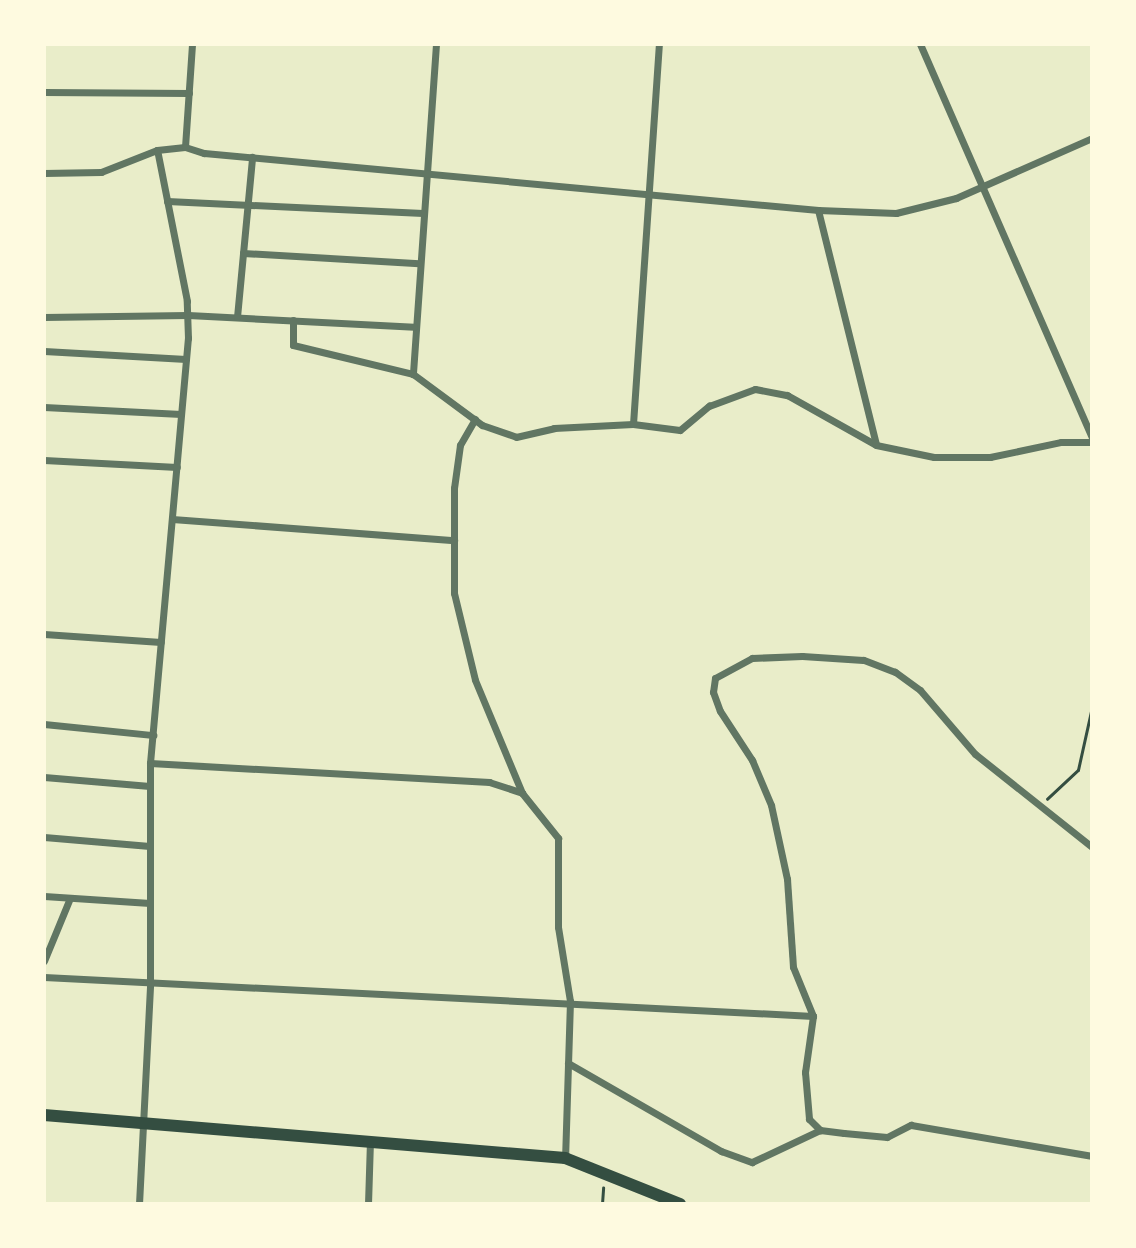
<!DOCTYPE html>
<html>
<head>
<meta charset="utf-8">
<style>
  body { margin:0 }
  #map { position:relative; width:1136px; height:1248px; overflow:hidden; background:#e9edc9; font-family:"Work Sans",sans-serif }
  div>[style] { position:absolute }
  .path>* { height:2.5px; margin:-1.25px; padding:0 1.25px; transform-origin:1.25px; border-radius:1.25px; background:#344e41 }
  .minor>* { height:7px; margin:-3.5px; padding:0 3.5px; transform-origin:3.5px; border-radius:3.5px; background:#617663 }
  .secondary>* { height:12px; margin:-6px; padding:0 6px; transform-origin:6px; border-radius:6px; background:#344e41 }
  span { translate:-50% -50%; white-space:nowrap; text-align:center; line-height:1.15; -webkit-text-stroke:7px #fefae0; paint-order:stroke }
  .frame { position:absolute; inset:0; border:46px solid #fefae0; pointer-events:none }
</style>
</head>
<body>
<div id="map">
  <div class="path">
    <i style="left:1047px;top:799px;width:42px;rotate:-43.1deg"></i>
    <i style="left:1078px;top:770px;width:65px;rotate:-77.5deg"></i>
    <i style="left:602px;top:1204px;width:16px;rotate:-86deg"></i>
  </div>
  <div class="minor">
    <i style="left:436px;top:44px;width:331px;rotate:94deg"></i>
    <i style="left:413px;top:374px;width:86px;rotate:36.5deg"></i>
    <i style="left:482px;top:425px;width:36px;rotate:19deg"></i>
    <i style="left:516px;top:437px;width:39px;rotate:-13deg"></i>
    <i style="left:554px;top:428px;width:79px;rotate:-2.9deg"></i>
    <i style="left:633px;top:424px;width:47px;rotate:7.3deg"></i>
    <i style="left:680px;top:430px;width:38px;rotate:-40deg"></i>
    <i style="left:709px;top:406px;width:49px;rotate:-20.3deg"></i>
    <i style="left:755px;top:389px;width:33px;rotate:11deg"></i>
    <i style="left:787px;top:395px;width:102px;rotate:29.3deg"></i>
    <i style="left:876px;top:445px;width:59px;rotate:11.7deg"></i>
    <i style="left:934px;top:457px;width:56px"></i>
    <i style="left:990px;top:457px;width:73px;rotate:-11.9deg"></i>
    <i style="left:1061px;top:442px;width:31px"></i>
    <i style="left:920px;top:44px;width:429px;rotate:66.4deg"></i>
    <i style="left:44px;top:92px;width:145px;rotate:0.4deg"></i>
    <i style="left:185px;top:147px;width:103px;rotate:-86.1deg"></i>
    <i style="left:44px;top:173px;width:57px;rotate:-1deg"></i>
    <i style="left:101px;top:172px;width:60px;rotate:-21.4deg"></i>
    <i style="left:157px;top:150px;width:28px;rotate:-6deg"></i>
    <i style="left:185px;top:147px;width:20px;rotate:18deg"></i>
    <i style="left:204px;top:153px;width:617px;rotate:5.3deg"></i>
    <i style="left:818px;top:210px;width:78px;rotate:2.2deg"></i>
    <i style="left:896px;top:213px;width:62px;rotate:-14deg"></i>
    <i style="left:956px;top:198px;width:149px;rotate:-23.8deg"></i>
    <i style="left:167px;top:201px;width:256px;rotate:2.7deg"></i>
    <i style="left:818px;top:210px;width:241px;rotate:76.1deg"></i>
    <i style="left:243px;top:253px;width:176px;rotate:3.3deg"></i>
    <i style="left:44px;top:317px;width:144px;rotate:-0.8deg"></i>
    <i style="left:188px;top:315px;width:226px;rotate:3deg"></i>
    <i style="left:237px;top:317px;width:161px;rotate:-84.6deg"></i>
    <i style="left:293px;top:320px;width:25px;rotate:90deg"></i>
    <i style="left:293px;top:345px;width:123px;rotate:13.6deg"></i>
    <i style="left:44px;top:351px;width:142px;rotate:3.2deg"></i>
    <i style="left:44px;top:407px;width:137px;rotate:2.9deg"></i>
    <i style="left:475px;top:419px;width:30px;rotate:120deg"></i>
    <i style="left:460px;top:445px;width:43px;rotate:97.9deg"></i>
    <i style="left:454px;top:488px;width:105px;rotate:90deg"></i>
    <i style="left:454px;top:593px;width:89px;rotate:76.4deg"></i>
    <i style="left:475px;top:680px;width:122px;rotate:67.4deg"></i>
    <i style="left:633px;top:424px;width:381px;rotate:-86.1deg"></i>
    <i style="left:44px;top:460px;width:133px;rotate:3deg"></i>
    <i style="left:172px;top:519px;width:283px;rotate:4.3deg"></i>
    <i style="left:44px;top:634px;width:117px;rotate:3.9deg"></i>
    <i style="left:44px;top:724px;width:110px;rotate:5.8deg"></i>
    <i style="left:150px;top:763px;width:340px;rotate:3.2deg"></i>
    <i style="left:489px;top:782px;width:35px;rotate:18deg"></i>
    <i style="left:522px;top:793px;width:58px;rotate:51.3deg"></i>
    <i style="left:558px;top:838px;width:89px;rotate:90deg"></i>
    <i style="left:558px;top:927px;width:75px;rotate:80.8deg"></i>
    <i style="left:570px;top:1001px;width:157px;rotate:91.8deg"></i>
    <i style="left:44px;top:777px;width:106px;rotate:4.9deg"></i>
    <i style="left:44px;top:837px;width:106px;rotate:4.9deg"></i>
    <i style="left:1092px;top:847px;width:149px;rotate:-141.5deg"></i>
    <i style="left:975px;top:754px;width:84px;rotate:-130.7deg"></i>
    <i style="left:920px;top:690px;width:31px;rotate:-144deg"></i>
    <i style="left:895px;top:672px;width:34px;rotate:-159deg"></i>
    <i style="left:863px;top:660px;width:61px;rotate:-176.2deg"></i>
    <i style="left:802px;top:656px;width:50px;rotate:177.7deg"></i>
    <i style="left:752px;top:658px;width:42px;rotate:151.6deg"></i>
    <i style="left:715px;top:678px;width:14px;rotate:98deg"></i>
    <i style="left:713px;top:692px;width:20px;rotate:70deg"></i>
    <i style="left:720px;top:711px;width:59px;rotate:56.9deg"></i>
    <i style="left:752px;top:760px;width:49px;rotate:67.1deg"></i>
    <i style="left:771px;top:805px;width:76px;rotate:77.8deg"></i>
    <i style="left:787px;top:879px;width:88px;rotate:86.1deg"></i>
    <i style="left:793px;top:967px;width:53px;rotate:67.8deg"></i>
    <i style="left:813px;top:1016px;width:57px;rotate:98.1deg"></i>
    <i style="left:805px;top:1072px;width:47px;rotate:85.1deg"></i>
    <i style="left:809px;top:1119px;width:16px;rotate:45deg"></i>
    <i style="left:820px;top:1130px;width:24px;rotate:7deg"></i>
    <i style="left:844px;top:1133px;width:43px;rotate:5.3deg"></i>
    <i style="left:887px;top:1137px;width:27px;rotate:-27deg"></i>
    <i style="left:911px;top:1125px;width:184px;rotate:9.7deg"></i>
    <i style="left:44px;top:896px;width:106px;rotate:3.8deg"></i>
    <i style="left:44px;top:961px;width:68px;rotate:-67.6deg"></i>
    <i style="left:44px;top:977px;width:770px;rotate:2.9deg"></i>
    <i style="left:568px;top:1063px;width:177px;rotate:29.9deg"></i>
    <i style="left:721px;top:1151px;width:33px;rotate:20deg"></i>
    <i style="left:752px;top:1162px;width:75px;rotate:-25.2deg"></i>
    <i style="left:139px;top:1204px;width:220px;rotate:-87.1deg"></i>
    <i style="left:150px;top:984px;width:221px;rotate:-90deg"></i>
    <i style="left:150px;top:763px;width:427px;rotate:-84.9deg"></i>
    <i style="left:188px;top:338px;width:37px;rotate:-92deg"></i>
    <i style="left:187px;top:301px;width:154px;rotate:-101.2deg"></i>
    <i style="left:368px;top:1204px;width:62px;rotate:-88.2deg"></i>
  </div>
  <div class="secondary">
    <i style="left:44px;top:1115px;width:523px;rotate:4.72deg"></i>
    <i style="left:565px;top:1158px;width:124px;rotate:21.8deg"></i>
  </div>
  <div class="frame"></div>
</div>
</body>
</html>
